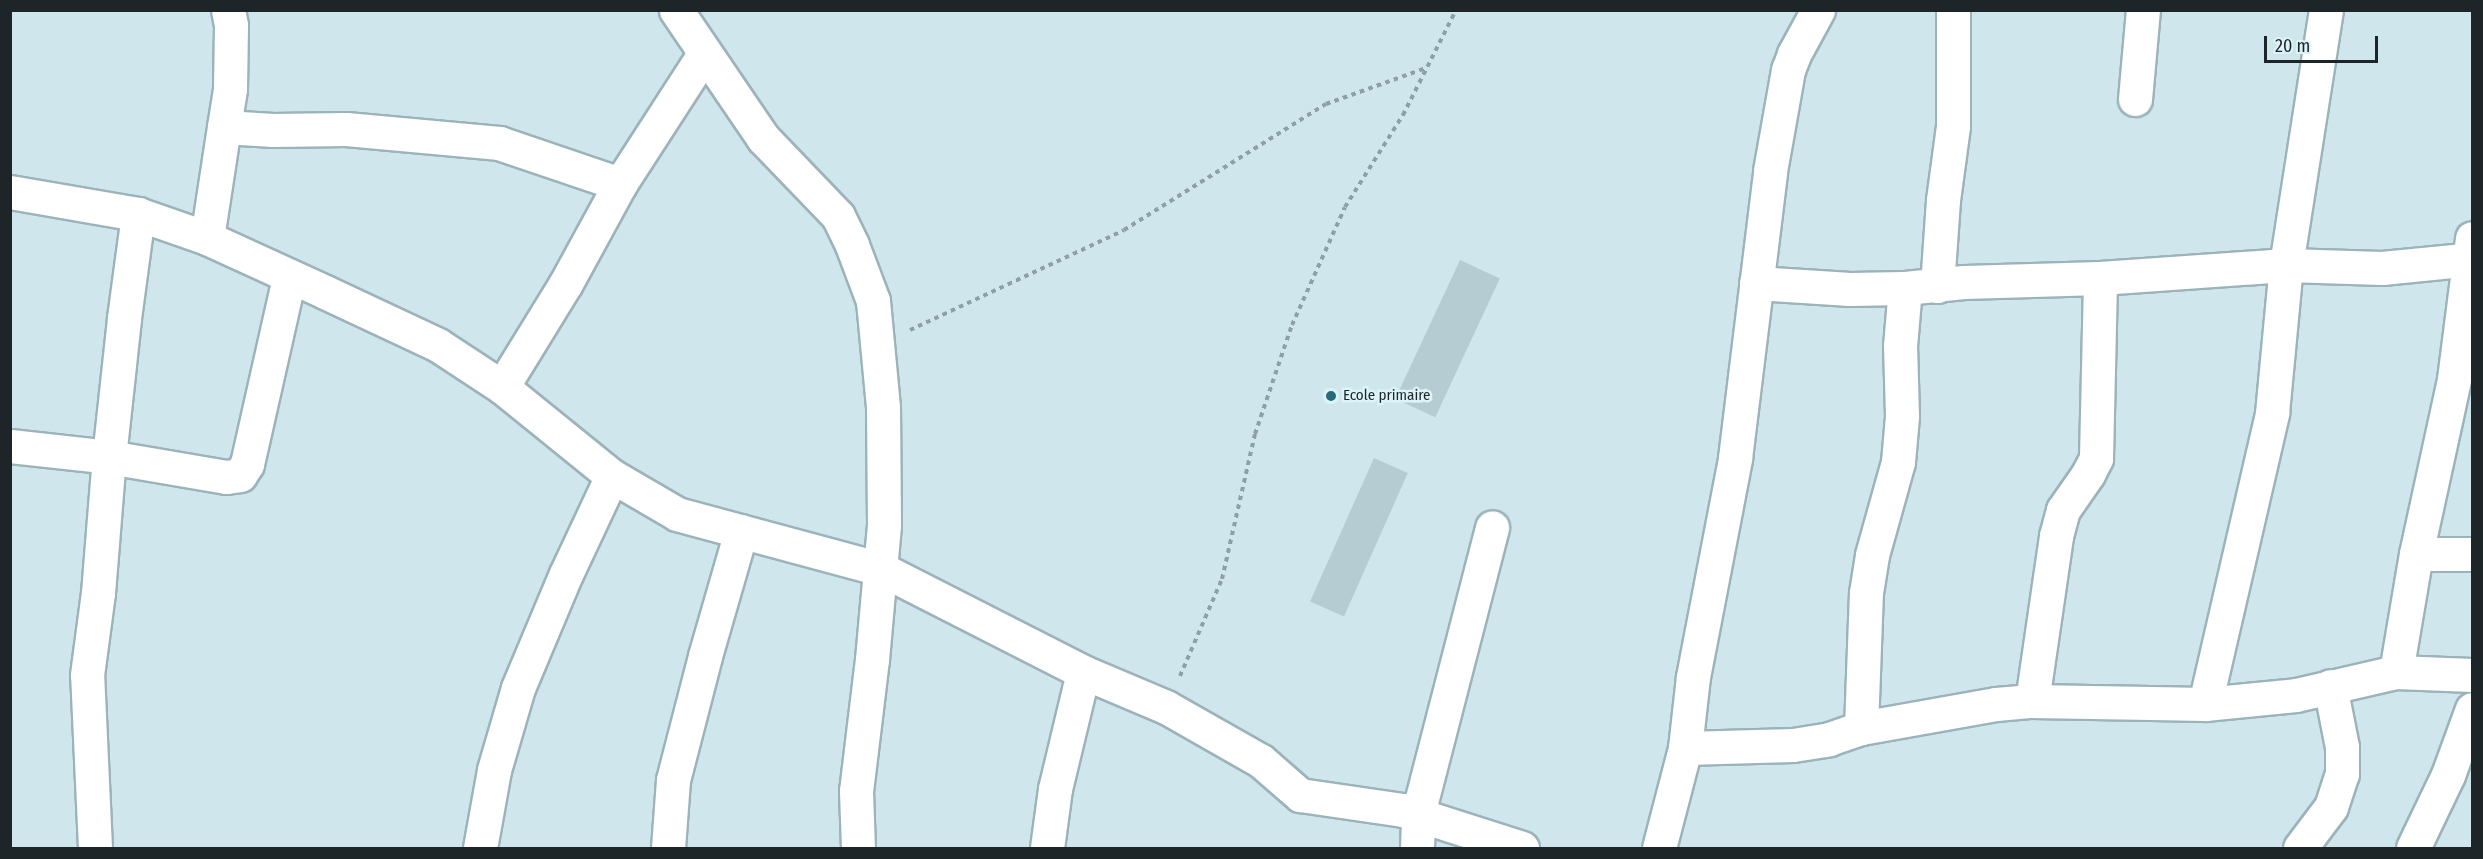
<!DOCTYPE html>
<html>
<head>
<meta charset="utf-8">
<style>
  body { margin:0 }
  #map { position:relative; width:2483px; height:859px; overflow:hidden; background:#cfe6ed; font-family:"Fira Sans Condensed",sans-serif }
  div>[style] { position:absolute }
  .building>* { inset:0; background:#b6ccd3; transform-origin:0 0 }
  .path>* { height:4px; margin-top:-2px; transform-origin:0; background:repeating-linear-gradient(90deg,#8ea0a6 0 4.5px,transparent 0 9px) }
  .roads { filter:drop-shadow(2px 0 #9db3ba) drop-shadow(-2px 0 #9db3ba) drop-shadow(0 2px #9db3ba) drop-shadow(0 -2px #9db3ba) }
  .minor>* { height:33px; margin:-16.5px; padding:0 16.5px; transform-origin:16.5px; border-radius:16.5px; background:#fff }
  .dots>* { width:16px; height:16px; translate:-50% -50%; box-sizing:border-box; border:3px solid #dcf3fa; border-radius:50% }
  span { translate:-50% -50%; white-space:nowrap; text-align:center; line-height:1.15; -webkit-text-stroke:5px #dcf3fa; paint-order:stroke }
  .poi-label { font-size:15px; color:#1d2528 }
  .left { translate:0 -50%; text-align:left }
  .frame { position:absolute; inset:0; border:12px solid #1d2528; pointer-events:none }
  .scale { position:absolute; left:2264px; top:36px; width:114px; height:27px; box-sizing:border-box; border:3px solid #1d2528; border-top:0; padding-left:8px; font-size:18px; line-height:21px; white-space:nowrap; color:#1d2528; -webkit-text-stroke:4px #dcf3fa; paint-order:stroke }
</style>
</head>
<body>
<div id="map">
  <div class="building">
    <i style="left:1460px;top:260px;width:44px;height:153px;rotate:25deg"></i>
    <i style="left:1374px;top:458px;width:37px;height:157px;rotate:24deg"></i>
  </div>
  <div class="path">
    <i style="left:910px;top:330px;width:236px;rotate:-25deg"></i>
    <i style="left:1124px;top:230px;width:238px;rotate:-32deg"></i>
    <i style="left:1326px;top:104px;width:106px;rotate:-19.8deg"></i>
    <i style="left:1180px;top:676px;width:106px;rotate:-66.6deg"></i>
    <i style="left:1222px;top:579px;width:149px;rotate:-77.2deg"></i>
    <i style="left:1255px;top:434px;width:115px;rotate:-71.3deg"></i>
    <i style="left:1292px;top:325px;width:129px;rotate:-65.8deg"></i>
    <i style="left:1345px;top:207px;width:109px;rotate:-57.8deg"></i>
    <i style="left:1403px;top:115px;width:118px;rotate:-63.2deg"></i>
  </div>
  <div class="roads">
    <div class="minor">
      <i style="left:676px;top:10px;width:155px;rotate:55.8deg"></i>
      <i style="left:763px;top:138px;width:108px;rotate:46.1deg"></i>
      <i style="left:838px;top:216px;width:32px;rotate:64deg"></i>
      <i style="left:852px;top:245px;width:60px;rotate:69.4deg"></i>
      <i style="left:873px;top:301px;width:106px;rotate:84.6deg"></i>
      <i style="left:883px;top:407px;width:118px;rotate:89.5deg"></i>
      <i style="left:884px;top:525px;width:135px;rotate:95.1deg"></i>
      <i style="left:872px;top:659px;width:133px;rotate:96.9deg"></i>
      <i style="left:856px;top:791px;width:57px;rotate:88deg"></i>
      <i style="left:2135px;top:99px;width:89px;rotate:-84.9deg"></i>
      <i style="left:224px;top:127px;width:38px;rotate:-81deg"></i>
      <i style="left:230px;top:89px;width:64px;rotate:-89.1deg"></i>
      <i style="left:231px;top:25px;width:15px;rotate:-101deg"></i>
      <i style="left:10px;top:192px;width:130px;rotate:9.8deg"></i>
      <i style="left:138px;top:214px;width:73px;rotate:19.2deg"></i>
      <i style="left:207px;top:238px;width:130px;rotate:24.6deg"></i>
      <i style="left:325px;top:292px;width:125px;rotate:25.1deg"></i>
      <i style="left:438px;top:345px;width:77px;rotate:33.3deg"></i>
      <i style="left:502px;top:387px;width:141px;rotate:39deg"></i>
      <i style="left:612px;top:476px;width:75px;rotate:30.3deg"></i>
      <i style="left:677px;top:514px;width:211px;rotate:15.1deg"></i>
      <i style="left:881px;top:569px;width:227px;rotate:27deg"></i>
      <i style="left:1083px;top:672px;width:90px;rotate:22.9deg"></i>
      <i style="left:1166px;top:707px;width:109px;rotate:29.6deg"></i>
      <i style="left:1261px;top:761px;width:52px;rotate:41.1deg"></i>
      <i style="left:1300px;top:795px;width:104px;rotate:8.3deg"></i>
      <i style="left:1403px;top:810px;width:125px;rotate:17.7deg"></i>
      <i style="left:207px;top:238px;width:112px;rotate:-81.3deg"></i>
      <i style="left:224px;top:127px;width:49px;rotate:3.5deg"></i>
      <i style="left:273px;top:130px;width:73px;rotate:-0.8deg"></i>
      <i style="left:346px;top:129px;width:154px;rotate:5.2deg"></i>
      <i style="left:499px;top:143px;width:128px;rotate:18.7deg"></i>
      <i style="left:620px;top:184px;width:155px;rotate:-57.1deg"></i>
      <i style="left:1756px;top:283px;width:94px;rotate:3.7deg"></i>
      <i style="left:1850px;top:289px;width:55px;rotate:-1deg"></i>
      <i style="left:1905px;top:288px;width:59px;rotate:-5.8deg"></i>
      <i style="left:1964px;top:282px;width:136px;rotate:-1.7deg"></i>
      <i style="left:2100px;top:278px;width:186px;rotate:-4deg"></i>
      <i style="left:2286px;top:265px;width:96px;rotate:1.8deg"></i>
      <i style="left:2382px;top:268px;width:90px;rotate:-5.7deg"></i>
      <i style="left:1937px;top:286px;width:86px;rotate:-86deg"></i>
      <i style="left:1943px;top:200px;width:75px;rotate:-82.3deg"></i>
      <i style="left:1953px;top:126px;width:116px;rotate:-90deg"></i>
      <i style="left:502px;top:387px;width:122px;rotate:-58.4deg"></i>
      <i style="left:566px;top:283px;width:113px;rotate:-61.4deg"></i>
      <i style="left:10px;top:446px;width:100px;rotate:6.3deg"></i>
      <i style="left:109px;top:457px;width:119px;rotate:9.7deg"></i>
      <i style="left:226px;top:477px;width:14px;rotate:-8deg"></i>
      <i style="left:240px;top:475px;width:13px;rotate:-58deg"></i>
      <i style="left:247px;top:464px;width:191px;rotate:-77.3deg"></i>
      <i style="left:2416px;top:554px;width:56px"></i>
      <i style="left:2396px;top:672px;width:120px;rotate:-80.4deg"></i>
      <i style="left:2416px;top:554px;width:179px;rotate:-77.7deg"></i>
      <i style="left:2454px;top:379px;width:142px;rotate:-82.7deg"></i>
      <i style="left:2032px;top:701px;width:167px;rotate:-81.7deg"></i>
      <i style="left:2056px;top:536px;width:27px;rotate:-75deg"></i>
      <i style="left:2063px;top:510px;width:44px;rotate:-55.2deg"></i>
      <i style="left:2088px;top:474px;width:18px;rotate:-63deg"></i>
      <i style="left:2096px;top:458px;width:180px;rotate:-88.7deg"></i>
      <i style="left:2205px;top:704px;width:299px;rotate:-77deg"></i>
      <i style="left:2272px;top:413px;width:149px;rotate:-84.6deg"></i>
      <i style="left:2286px;top:265px;width:258px;rotate:-81.1deg"></i>
      <i style="left:1861px;top:728px;width:135px;rotate:-87.9deg"></i>
      <i style="left:1866px;top:593px;width:38px;rotate:-81deg"></i>
      <i style="left:1872px;top:555px;width:97px;rotate:-74.4deg"></i>
      <i style="left:1898px;top:462px;width:46px;rotate:-85deg"></i>
      <i style="left:1902px;top:416px;width:70px;rotate:-91.6deg"></i>
      <i style="left:1900px;top:346px;width:58px;rotate:-85.1deg"></i>
      <i style="left:1685px;top:748px;width:108px;rotate:-1.6deg"></i>
      <i style="left:1793px;top:745px;width:36px;rotate:-9deg"></i>
      <i style="left:1829px;top:739px;width:34px;rotate:-19deg"></i>
      <i style="left:1861px;top:728px;width:137px;rotate:-10.1deg"></i>
      <i style="left:1996px;top:704px;width:36px;rotate:-5deg"></i>
      <i style="left:2032px;top:701px;width:173px;rotate:1deg"></i>
      <i style="left:2205px;top:704px;width:91px;rotate:-5.6deg"></i>
      <i style="left:2296px;top:695px;width:103px;rotate:-13deg"></i>
      <i style="left:2396px;top:672px;width:76px;rotate:2.3deg"></i>
      <i style="left:95px;top:848px;width:173px;rotate:-92.6deg"></i>
      <i style="left:87px;top:675px;width:83px;rotate:-82.4deg"></i>
      <i style="left:98px;top:593px;width:136px;rotate:-85.4deg"></i>
      <i style="left:109px;top:457px;width:140px;rotate:-83.8deg"></i>
      <i style="left:124px;top:318px;width:105px;rotate:-82.3deg"></i>
      <i style="left:480px;top:848px;width:79px;rotate:-79.8deg"></i>
      <i style="left:494px;top:770px;width:85px;rotate:-73.7deg"></i>
      <i style="left:518px;top:688px;width:124px;rotate:-67.2deg"></i>
      <i style="left:566px;top:574px;width:108px;rotate:-64.9deg"></i>
      <i style="left:668px;top:848px;width:68px;rotate:-85.8deg"></i>
      <i style="left:673px;top:780px;width:128px;rotate:-75.5deg"></i>
      <i style="left:705px;top:656px;width:130px;rotate:-73.9deg"></i>
      <i style="left:1047px;top:848px;width:60px;rotate:-82.3deg"></i>
      <i style="left:1055px;top:789px;width:120px;rotate:-76.5deg"></i>
      <i style="left:1417px;top:848px;width:34px;rotate:-88deg"></i>
      <i style="left:1418px;top:814px;width:296px;rotate:-75.5deg"></i>
      <i style="left:1659px;top:848px;width:103px;rotate:-75.4deg"></i>
      <i style="left:1685px;top:748px;width:71px;rotate:-83.6deg"></i>
      <i style="left:1693px;top:677px;width:223px;rotate:-79.1deg"></i>
      <i style="left:1735px;top:458px;width:289px;rotate:-83deg"></i>
      <i style="left:1770px;top:171px;width:103px;rotate:-79.9deg"></i>
      <i style="left:1788px;top:70px;width:17px;rotate:-69deg"></i>
      <i style="left:1794px;top:54px;width:50px;rotate:-61.4deg"></i>
      <i style="left:2300px;top:848px;width:51px;rotate:-52.9deg"></i>
      <i style="left:2331px;top:807px;width:35px;rotate:-72deg"></i>
      <i style="left:2342px;top:774px;width:27px;rotate:-90deg"></i>
      <i style="left:2342px;top:747px;width:62px;rotate:-101.1deg"></i>
      <i style="left:2413px;top:848px;width:81px;rotate:-64.4deg"></i>
      <i style="left:2448px;top:775px;width:70px;rotate:-70deg"></i>
    </div>
  </div>
  <div class="dots">
    <i style="left:1331px;top:396px;background:#276a7c"></i>
  </div>
  <div class="poi-label">
    <span class="left" style="left:1343px;top:396px">Ecole primaire</span>
  </div>
  <div class="frame"></div>
  <div class="scale">20 m</div>
</div>
</body>
</html>
